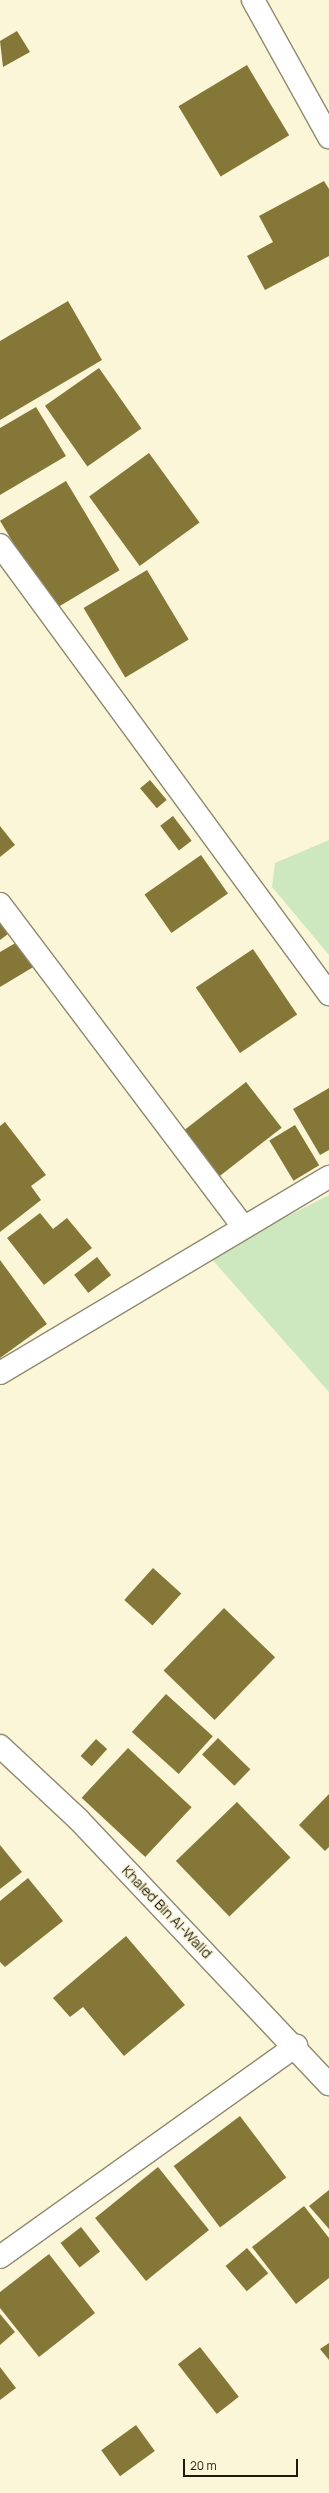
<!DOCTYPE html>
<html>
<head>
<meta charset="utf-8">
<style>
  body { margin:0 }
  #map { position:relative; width:329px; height:2493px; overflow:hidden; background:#fcf6d8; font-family:Manrope,sans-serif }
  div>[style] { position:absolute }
  .green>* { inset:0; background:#cde7bf }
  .building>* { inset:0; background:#857737; transform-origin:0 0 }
  .roads { filter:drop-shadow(1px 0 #8f896f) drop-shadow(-1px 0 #8f896f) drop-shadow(0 1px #8f896f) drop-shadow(0 -1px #8f896f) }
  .minor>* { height:22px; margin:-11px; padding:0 11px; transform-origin:11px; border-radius:11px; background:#fff }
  span { translate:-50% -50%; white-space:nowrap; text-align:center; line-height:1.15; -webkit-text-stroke:3.5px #fcf6d8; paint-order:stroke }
  .street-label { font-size:14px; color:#1c1a10 }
  .scale { position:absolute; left:183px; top:2459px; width:115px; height:18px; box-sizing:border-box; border:2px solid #1c1a10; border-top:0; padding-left:5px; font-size:12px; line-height:14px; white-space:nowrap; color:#1c1a10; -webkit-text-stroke:3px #fcf6d8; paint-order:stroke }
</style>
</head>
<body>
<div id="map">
  <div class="green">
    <i style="clip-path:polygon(329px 840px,329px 955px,272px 887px,275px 863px)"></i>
    <i style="clip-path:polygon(329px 1195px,329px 1392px,209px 1256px)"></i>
  </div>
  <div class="building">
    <i style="clip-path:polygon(17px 31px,30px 52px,3px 67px,0 41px)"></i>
    <i style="left:247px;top:65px;width:82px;height:80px;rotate:59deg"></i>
    <i style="clip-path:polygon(324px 181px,329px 189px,329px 256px,265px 290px,247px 256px,273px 242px,259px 216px)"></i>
    <i style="clip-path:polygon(68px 301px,102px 360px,0 420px,0 341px)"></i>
    <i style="left:99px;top:368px;width:74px;height:66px;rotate:55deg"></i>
    <i style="clip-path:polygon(36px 407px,66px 456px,0 495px,0 428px)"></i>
    <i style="left:149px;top:453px;width:86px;height:74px;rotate:54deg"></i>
    <i style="left:66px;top:481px;width:104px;height:77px;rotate:59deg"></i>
    <i style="left:147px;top:570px;width:81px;height:74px;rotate:59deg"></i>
    <i style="left:150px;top:780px;width:26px;height:13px;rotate:50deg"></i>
    <i style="left:173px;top:816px;width:31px;height:16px;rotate:53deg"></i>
    <i style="clip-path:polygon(0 826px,15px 845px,0 857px)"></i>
    <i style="left:201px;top:855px;width:47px;height:69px;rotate:55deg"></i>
    <i style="clip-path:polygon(0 916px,12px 931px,0 940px)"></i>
    <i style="clip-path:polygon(19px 941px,35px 966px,0 987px,0 952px)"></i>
    <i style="left:253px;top:949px;width:79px;height:69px;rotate:56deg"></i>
    <i style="left:246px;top:1082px;width:58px;height:81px;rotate:52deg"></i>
    <i style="clip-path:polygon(329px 1088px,329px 1150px,320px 1155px,293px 1109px)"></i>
    <i style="clip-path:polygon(5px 1122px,46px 1175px,31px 1186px,41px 1200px,0 1232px,0 1126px)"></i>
    <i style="left:295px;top:1125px;width:47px;height:30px;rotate:59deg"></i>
    <i style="clip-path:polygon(40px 1213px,53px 1229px,67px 1218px,92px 1248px,44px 1285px,7px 1238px)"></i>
    <i style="left:97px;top:1257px;width:23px;height:29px;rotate:52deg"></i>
    <i style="clip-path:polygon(0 1260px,47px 1324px,0 1358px)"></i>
    <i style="left:153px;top:1568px;width:38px;height:43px;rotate:42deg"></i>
    <i style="left:224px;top:1608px;width:71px;height:87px;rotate:44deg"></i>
    <i style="left:166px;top:1694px;width:63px;height:51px;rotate:42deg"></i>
    <i style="left:218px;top:1738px;width:45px;height:23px;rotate:44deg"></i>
    <i style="left:96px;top:1739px;width:15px;height:23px;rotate:42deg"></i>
    <i style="left:128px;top:1748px;width:87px;height:68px;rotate:43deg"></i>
    <i style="clip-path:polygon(329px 1794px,329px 1847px,325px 1851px,299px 1825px)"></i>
    <i style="left:237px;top:1802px;width:77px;height:85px;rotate:46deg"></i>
    <i style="clip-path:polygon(0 1845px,22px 1872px,0 1889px)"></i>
    <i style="clip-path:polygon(28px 1878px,63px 1921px,5px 1967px,0 1962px,0 1901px)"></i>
    <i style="clip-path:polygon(126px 1936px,185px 2005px,124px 2056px,83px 2007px,70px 2017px,53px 1998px)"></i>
    <i style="left:240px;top:2116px;width:77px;height:83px;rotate:53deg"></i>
    <i style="left:158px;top:2167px;width:81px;height:81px;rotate:51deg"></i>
    <i style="clip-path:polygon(329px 2190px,329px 2229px,309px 2206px)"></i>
    <i style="clip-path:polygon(304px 2206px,329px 2238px,329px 2278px,296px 2304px,252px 2247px)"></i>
    <i style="left:81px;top:2227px;width:31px;height:26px;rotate:52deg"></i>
    <i style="left:247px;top:2248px;width:33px;height:28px;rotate:50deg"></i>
    <i style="clip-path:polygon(49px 2254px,95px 2313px,39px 2357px,0 2308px,0 2292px)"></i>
    <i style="clip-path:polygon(0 2314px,15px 2332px,0 2345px)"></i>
    <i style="clip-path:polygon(329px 2343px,329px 2360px,320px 2349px)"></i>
    <i style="left:200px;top:2347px;width:63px;height:28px;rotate:52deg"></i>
    <i style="clip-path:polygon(0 2367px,16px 2388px,0 2400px)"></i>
    <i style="left:136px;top:2425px;width:32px;height:43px;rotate:54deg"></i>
  </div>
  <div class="roads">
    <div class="minor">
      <i style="left:253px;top:0;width:157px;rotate:61deg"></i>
      <i style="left:0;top:545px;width:557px;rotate:53.77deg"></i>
      <i style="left:0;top:904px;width:404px;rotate:53deg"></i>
      <i style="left:0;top:1373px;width:383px;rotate:-30.8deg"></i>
      <i style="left:0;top:1746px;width:107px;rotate:43.1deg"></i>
      <i style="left:78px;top:1819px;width:365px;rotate:46.6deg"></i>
      <i style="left:0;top:2257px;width:364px;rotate:-35.5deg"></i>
    </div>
  </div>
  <div class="street-label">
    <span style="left:167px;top:1912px;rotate:46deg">Khaled Bin Al-Walid</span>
  </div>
  <div class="scale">20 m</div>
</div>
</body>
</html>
